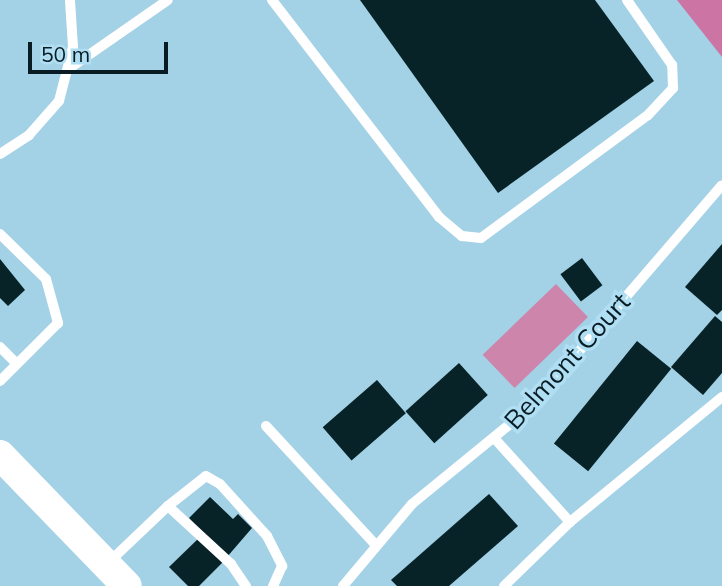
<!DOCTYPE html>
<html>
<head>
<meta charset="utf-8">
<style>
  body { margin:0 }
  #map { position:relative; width:722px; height:586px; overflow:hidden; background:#a3d1e6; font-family:Mulish,sans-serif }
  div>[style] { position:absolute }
  .green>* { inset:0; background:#cd85ab; transform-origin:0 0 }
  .forest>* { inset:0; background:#cc74a4 }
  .building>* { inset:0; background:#072327; transform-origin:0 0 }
  .lane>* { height:10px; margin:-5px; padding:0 5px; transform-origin:5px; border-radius:5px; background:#fff }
  .secondary>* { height:30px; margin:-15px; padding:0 15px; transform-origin:15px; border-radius:15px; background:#fff }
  span { translate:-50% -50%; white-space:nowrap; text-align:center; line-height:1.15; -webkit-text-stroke:7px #b0dff4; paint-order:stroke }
  .street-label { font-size:26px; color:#091c23 }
  .scale { position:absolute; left:28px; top:42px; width:140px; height:32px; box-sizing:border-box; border:4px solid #091c23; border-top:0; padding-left:9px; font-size:21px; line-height:24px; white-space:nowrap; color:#091c23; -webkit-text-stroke:5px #b0dff4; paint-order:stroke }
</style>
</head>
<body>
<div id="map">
  <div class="green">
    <i style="left:556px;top:284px;width:46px;height:102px;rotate:46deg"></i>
  </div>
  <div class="forest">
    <i style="clip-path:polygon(677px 0,722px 0,722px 57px)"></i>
  </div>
  <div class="building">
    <i style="clip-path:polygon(360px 0,595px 0,654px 81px,498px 193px)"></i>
    <i style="clip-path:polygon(722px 244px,722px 310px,717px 315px,685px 287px)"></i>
    <i style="left:582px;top:258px;width:34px;height:27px;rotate:53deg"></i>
    <i style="clip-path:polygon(0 259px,25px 290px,8px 306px,0 298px)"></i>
    <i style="clip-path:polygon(715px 316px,722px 322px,722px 373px,703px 395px,671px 367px)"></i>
    <i style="left:637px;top:341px;width:44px;height:132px;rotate:39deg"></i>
    <i style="left:459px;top:363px;width:43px;height:72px;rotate:48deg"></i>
    <i style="left:377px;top:380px;width:44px;height:72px;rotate:49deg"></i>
    <i style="clip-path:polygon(489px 494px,518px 526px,449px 586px,397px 586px,391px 580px)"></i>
    <i style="clip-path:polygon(210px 497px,233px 519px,238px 514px,252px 528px,227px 557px,189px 518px)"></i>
    <i style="clip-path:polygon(201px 536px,225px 560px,199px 586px,188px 586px,169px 567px)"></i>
  </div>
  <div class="lane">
    <i style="left:272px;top:0;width:274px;rotate:52.4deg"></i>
    <i style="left:439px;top:217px;width:30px;rotate:40deg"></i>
    <i style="left:462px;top:236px;width:19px;rotate:6deg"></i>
    <i style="left:481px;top:238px;width:207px;rotate:-36.4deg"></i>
    <i style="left:648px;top:115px;width:37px;rotate:-47deg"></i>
    <i style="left:673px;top:88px;width:23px;rotate:-92deg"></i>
    <i style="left:672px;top:65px;width:79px;rotate:-124.7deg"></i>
    <i style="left:70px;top:68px;width:119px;rotate:-34.8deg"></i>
    <i style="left:0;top:154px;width:35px;rotate:-33deg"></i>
    <i style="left:29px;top:135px;width:45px;rotate:-48.6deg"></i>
    <i style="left:59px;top:101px;width:56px;rotate:-75.5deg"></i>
    <i style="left:73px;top:47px;width:47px;rotate:-93.7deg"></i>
    <i style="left:0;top:234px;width:64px;rotate:44.4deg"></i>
    <i style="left:46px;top:279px;width:46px;rotate:74.7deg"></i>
    <i style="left:58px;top:323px;width:82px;rotate:135deg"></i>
    <i style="left:0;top:347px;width:23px;rotate:45deg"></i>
    <i style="left:266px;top:426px;width:162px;rotate:47.3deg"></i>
    <i style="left:495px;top:439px;width:112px;rotate:47.9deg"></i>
    <i style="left:168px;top:506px;width:48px;rotate:-38.3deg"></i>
    <i style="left:206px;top:476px;width:16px;rotate:30deg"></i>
    <i style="left:220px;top:484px;width:70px;rotate:47.9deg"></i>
    <i style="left:267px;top:536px;width:34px;rotate:63deg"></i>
    <i style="left:282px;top:566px;width:22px;rotate:114deg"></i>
    <i style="left:107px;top:564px;width:84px;rotate:-43.6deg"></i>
    <i style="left:168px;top:506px;width:86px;rotate:42.6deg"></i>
    <i style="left:231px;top:564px;width:27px;rotate:56deg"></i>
    <i style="left:343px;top:586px;width:107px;rotate:-49.9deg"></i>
    <i style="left:412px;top:504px;width:155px;rotate:-39.2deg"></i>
    <i style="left:532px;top:406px;width:291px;rotate:-49.3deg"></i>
    <i style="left:504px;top:586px;width:92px;rotate:-44.1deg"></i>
    <i style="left:570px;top:522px;width:197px;rotate:-39.4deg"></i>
  </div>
  <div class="secondary">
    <i style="left:0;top:455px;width:182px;rotate:45.9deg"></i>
  </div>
  <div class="street-label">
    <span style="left:567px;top:361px;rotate:-48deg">Belmont Court</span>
  </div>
  <div class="scale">50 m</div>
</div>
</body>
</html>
